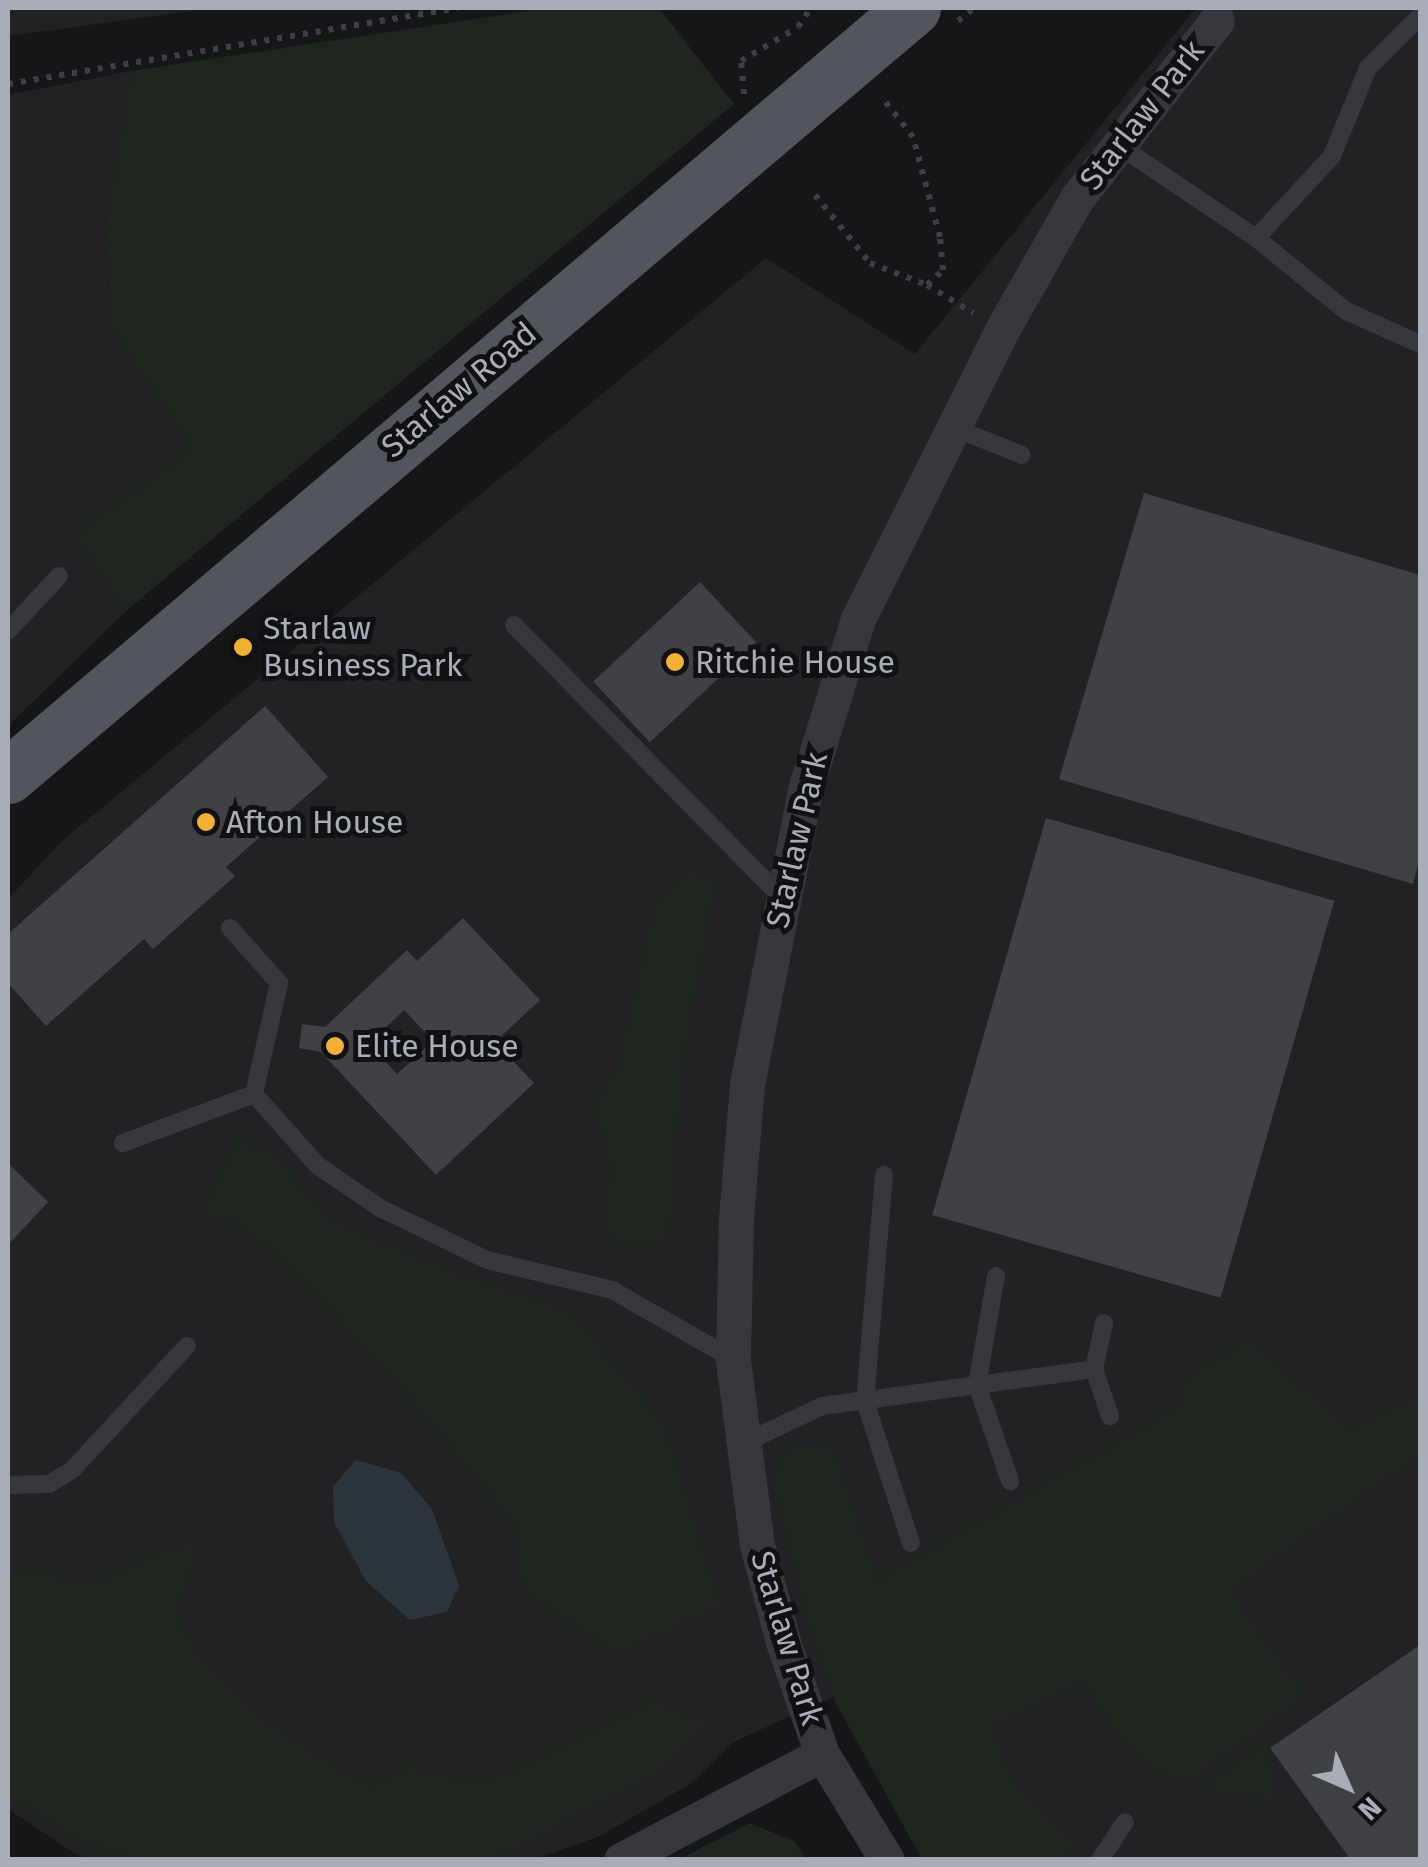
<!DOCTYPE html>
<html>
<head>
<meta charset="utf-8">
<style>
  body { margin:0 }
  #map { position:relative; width:1428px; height:1867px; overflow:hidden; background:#161618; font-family:"Fira Sans",sans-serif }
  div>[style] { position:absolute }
  .built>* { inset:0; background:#222225 }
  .green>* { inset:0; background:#1e261f }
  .water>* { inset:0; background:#2c353c }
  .building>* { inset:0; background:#404145; transform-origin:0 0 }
  .path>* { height:6px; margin-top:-3px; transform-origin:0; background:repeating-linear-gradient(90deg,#3d3f44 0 5px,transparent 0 13px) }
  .service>* { height:18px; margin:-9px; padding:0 9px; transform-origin:9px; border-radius:9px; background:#37383d }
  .minor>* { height:35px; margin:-17.5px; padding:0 17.5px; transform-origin:17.5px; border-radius:17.5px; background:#37383d }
  .primary>* { height:55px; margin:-27.5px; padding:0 27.5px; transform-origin:27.5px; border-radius:27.5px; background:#53555c }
  .dots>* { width:28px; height:28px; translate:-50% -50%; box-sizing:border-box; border:5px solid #111113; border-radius:50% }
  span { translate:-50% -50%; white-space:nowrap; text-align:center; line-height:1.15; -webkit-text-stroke:10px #111113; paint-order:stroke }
  .street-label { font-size:32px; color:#a8adb8 }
  .poi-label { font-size:32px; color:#a8adb8 }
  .left { translate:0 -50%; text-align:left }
  .frame { position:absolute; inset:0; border:10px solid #a8adb8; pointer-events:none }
  .north { position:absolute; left:1298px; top:1737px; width:100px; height:100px; -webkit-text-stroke:8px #111113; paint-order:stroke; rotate:135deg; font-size:28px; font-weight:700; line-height:40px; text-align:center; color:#a8adb8 }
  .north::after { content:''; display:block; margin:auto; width:35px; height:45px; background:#a8adb8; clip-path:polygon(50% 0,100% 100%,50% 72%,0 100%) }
</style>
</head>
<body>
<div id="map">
  <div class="built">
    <i style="clip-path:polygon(8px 8px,213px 8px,8px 36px)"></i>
    <i style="clip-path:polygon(1196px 8px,1420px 8px,1420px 1859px,956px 1859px,864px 1683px,733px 1742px,692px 1783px,600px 1836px,536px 1859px,89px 1859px,77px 1855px,8px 1809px,8px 899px,62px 841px,766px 258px,915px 354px)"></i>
    <i style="clip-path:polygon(131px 71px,105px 226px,111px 328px,193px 450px,77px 532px,126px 611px,8px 726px,8px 95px)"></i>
  </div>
  <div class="green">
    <i style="clip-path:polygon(548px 8px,659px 8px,734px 104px,126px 611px,76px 533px,193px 450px,111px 328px,105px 226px,131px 71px)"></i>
    <i style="clip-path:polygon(691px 870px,715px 885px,683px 1062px,669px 1238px,624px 1248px,600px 1218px,612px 1175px,594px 1105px,617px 1071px,654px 907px)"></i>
    <i style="clip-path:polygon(237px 1140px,270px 1151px,331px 1221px,476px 1280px,571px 1312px,665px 1426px,721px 1605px,622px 1654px,523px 1591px,514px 1523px,428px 1417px,301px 1277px,239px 1222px,200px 1214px)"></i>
    <i style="clip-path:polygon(1249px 1339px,1350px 1430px,1420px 1397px,1420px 1455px,1231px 1591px,1306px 1697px,1188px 1783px,1152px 1766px,1111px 1725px,1084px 1682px,989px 1727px,1020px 1790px,1077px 1844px,1065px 1859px,922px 1859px,834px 1700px,805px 1613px,777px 1501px,773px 1478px,780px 1460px,794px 1446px,831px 1442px,878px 1581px,1177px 1409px,1186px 1380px)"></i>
    <i style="clip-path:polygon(200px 1536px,177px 1618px,203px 1661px,261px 1719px,368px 1787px,411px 1767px,484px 1785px,655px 1701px,709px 1724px,657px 1774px,509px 1852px,469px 1860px,148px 1860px,82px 1842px,8px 1794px,8px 1576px,29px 1570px,93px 1584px)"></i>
    <i style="clip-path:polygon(1268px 1741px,1276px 1801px,1202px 1788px)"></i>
    <i style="clip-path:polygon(750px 1823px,794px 1841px,806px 1859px,680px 1859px)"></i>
  </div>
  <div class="water">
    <i style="clip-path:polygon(356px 1460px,401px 1473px,432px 1509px,459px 1585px,447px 1612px,410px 1620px,366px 1581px,334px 1522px,333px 1486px)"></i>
  </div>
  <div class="building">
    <i style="clip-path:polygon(1144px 493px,1420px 575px,1420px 857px,1413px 884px,1059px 779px)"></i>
    <i style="left:700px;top:582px;width:83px;height:146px;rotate:47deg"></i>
    <i style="clip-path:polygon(265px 706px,328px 777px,226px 867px,235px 876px,153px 949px,144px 939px,46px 1026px,8px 983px,8px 934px)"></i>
    <i style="left:1046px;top:818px;width:300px;height:413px;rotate:16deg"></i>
    <i style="clip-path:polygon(evenodd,463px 918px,540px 1000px,495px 1042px,534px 1083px,436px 1175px,321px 1052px,299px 1048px,302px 1024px,325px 1027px,407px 950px,417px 961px,463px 918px,404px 1010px,433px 1041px,397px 1074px,369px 1044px,404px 1010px)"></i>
    <i style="clip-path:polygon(8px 1163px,48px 1202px,8px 1245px)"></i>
    <i style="clip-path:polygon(1420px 1645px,1420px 1860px,1351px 1860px,1270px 1748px)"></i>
  </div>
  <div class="path">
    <i style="left:958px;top:21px;width:21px;rotate:-39deg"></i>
    <i style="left:8px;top:84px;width:457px;rotate:-9.6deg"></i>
    <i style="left:744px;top:94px;width:33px;rotate:-95deg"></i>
    <i style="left:741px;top:61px;width:66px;rotate:-30.8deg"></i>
    <i style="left:798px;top:27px;width:23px;rotate:-56deg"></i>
    <i style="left:815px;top:195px;width:87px;rotate:51deg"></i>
    <i style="left:870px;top:263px;width:61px;rotate:21.1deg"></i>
    <i style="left:927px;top:285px;width:22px;rotate:-43deg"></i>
    <i style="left:943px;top:270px;width:33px;rotate:-95deg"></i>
    <i style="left:940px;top:237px;width:104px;rotate:-105.1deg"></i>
    <i style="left:913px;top:137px;width:52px;rotate:-128deg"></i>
    <i style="left:927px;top:285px;width:54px;rotate:31.3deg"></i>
  </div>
  <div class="service">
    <i style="left:1118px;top:145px;width:166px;rotate:34deg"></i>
    <i style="left:1256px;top:238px;width:112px;rotate:-47.2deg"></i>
    <i style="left:1332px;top:156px;width:95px;rotate:-67.8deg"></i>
    <i style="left:1368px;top:68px;width:74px;rotate:-45deg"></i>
    <i style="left:1256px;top:238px;width:116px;rotate:39deg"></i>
    <i style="left:1346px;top:311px;width:81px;rotate:24deg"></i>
    <i style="left:952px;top:427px;width:75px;rotate:21.8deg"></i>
    <i style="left:514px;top:625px;width:381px;rotate:45.5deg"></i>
    <i style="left:8px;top:631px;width:75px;rotate:-47.2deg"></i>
    <i style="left:230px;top:928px;width:74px;rotate:48.3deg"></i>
    <i style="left:279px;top:983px;width:114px;rotate:102.7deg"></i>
    <i style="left:254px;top:1094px;width:95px;rotate:48.4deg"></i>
    <i style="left:317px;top:1165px;width:76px;rotate:34.3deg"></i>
    <i style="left:380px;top:1208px;width:119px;rotate:25.9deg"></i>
    <i style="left:487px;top:1260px;width:129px;rotate:13.5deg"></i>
    <i style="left:612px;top:1290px;width:139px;rotate:29.7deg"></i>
    <i style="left:123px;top:1143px;width:140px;rotate:-20.5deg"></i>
    <i style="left:884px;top:1175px;width:227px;rotate:94.8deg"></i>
    <i style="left:865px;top:1401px;width:149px;rotate:72.1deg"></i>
    <i style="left:996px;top:1276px;width:111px;rotate:99.9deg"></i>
    <i style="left:977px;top:1385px;width:102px;rotate:71deg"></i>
    <i style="left:1104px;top:1323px;width:47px;rotate:102.3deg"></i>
    <i style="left:1094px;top:1369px;width:50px;rotate:71.2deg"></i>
    <i style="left:744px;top:1443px;width:86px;rotate:-25.4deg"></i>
    <i style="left:822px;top:1406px;width:275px;rotate:-7.7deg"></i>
    <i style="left:8px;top:1485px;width:41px;rotate:-1.4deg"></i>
    <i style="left:49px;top:1484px;width:27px;rotate:-31deg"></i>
    <i style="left:72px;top:1470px;width:169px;rotate:-47.2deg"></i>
    <i style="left:1100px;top:1860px;width:45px;rotate:-56.7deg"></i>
  </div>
  <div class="minor">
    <i style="left:822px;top:1754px;width:115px;rotate:-109.2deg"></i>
    <i style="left:784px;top:1645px;width:104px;rotate:-105.1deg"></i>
    <i style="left:757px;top:1545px;width:188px;rotate:-97.4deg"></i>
    <i style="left:733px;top:1359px;width:141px;rotate:-88.8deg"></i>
    <i style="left:736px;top:1218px;width:134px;rotate:-85.3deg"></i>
    <i style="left:747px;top:1084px;width:300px;rotate:-78.8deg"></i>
    <i style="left:805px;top:790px;width:179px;rotate:-72.8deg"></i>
    <i style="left:858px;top:619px;width:323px;rotate:-63.5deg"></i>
    <i style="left:1002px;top:330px;width:152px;rotate:-60.4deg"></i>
    <i style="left:1077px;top:198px;width:226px;rotate:-51.8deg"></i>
    <i style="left:621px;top:1860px;width:227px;rotate:-27.8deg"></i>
    <i style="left:822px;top:1754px;width:124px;rotate:58.5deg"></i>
  </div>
  <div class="primary">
    <i style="left:8px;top:776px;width:1187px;rotate:-40.32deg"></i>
  </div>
  <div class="dots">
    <i style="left:243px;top:647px;background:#f2b134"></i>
    <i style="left:675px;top:662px;background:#f2b134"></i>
    <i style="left:206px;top:822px;background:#f2b134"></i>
    <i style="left:335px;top:1046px;background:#f2b134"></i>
  </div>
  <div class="street-label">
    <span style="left:1142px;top:115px;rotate:-52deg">Starlaw Park</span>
    <span style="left:459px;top:390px;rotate:-40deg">Starlaw Road</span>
    <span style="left:797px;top:840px;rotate:-77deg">Starlaw Park</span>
    <span style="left:787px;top:1638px;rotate:73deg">Starlaw Park</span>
  </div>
  <div class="poi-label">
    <span class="left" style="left:263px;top:647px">Starlaw<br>Business Park</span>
    <span class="left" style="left:695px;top:662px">Ritchie House</span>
    <span class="left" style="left:226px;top:822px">Afton House</span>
    <span class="left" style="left:355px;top:1046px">Elite House</span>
  </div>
  <div class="frame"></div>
  <div class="north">N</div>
</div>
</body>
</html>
